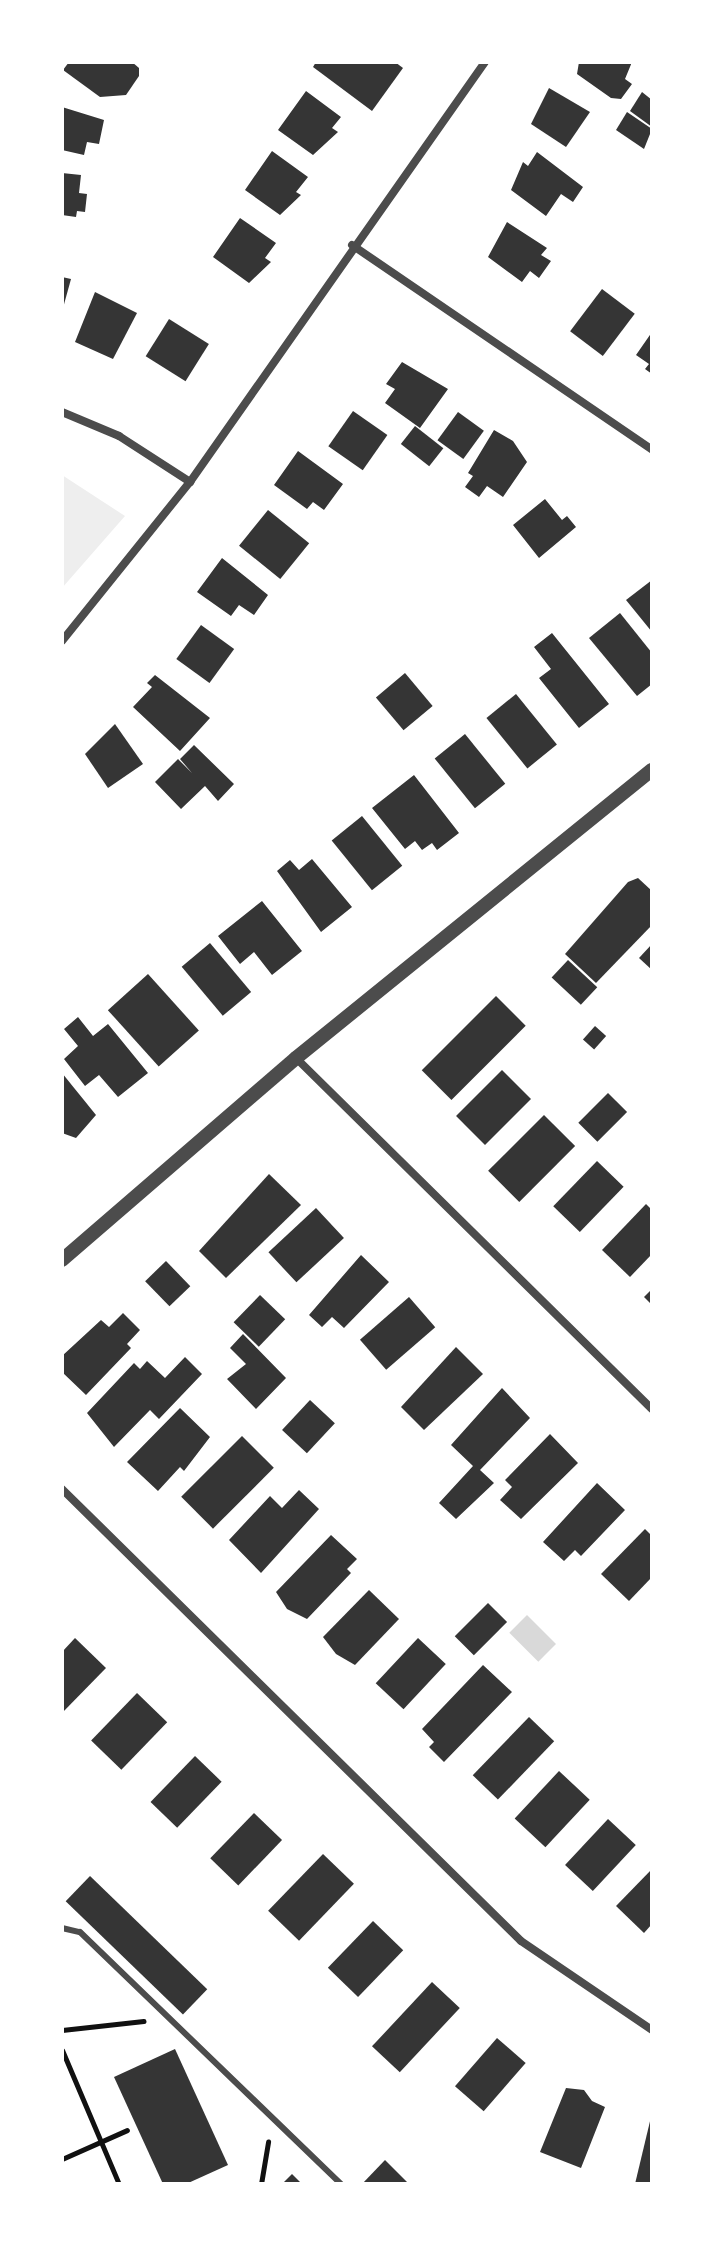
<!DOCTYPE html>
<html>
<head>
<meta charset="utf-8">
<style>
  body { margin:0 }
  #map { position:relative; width:714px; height:2246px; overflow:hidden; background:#fff; font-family:Barlow,sans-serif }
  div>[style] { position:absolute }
  .green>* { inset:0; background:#eee }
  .water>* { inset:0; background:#d9d9d9; transform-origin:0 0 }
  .building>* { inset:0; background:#353535; transform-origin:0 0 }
  .path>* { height:5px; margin:-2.5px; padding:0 2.5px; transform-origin:2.5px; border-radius:2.5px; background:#111 }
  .service>* { height:6px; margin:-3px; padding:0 3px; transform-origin:3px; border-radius:3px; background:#4c4c4c }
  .minor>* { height:8px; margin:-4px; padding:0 4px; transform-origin:4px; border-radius:4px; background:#4c4c4c }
  .tertiary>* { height:14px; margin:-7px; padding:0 7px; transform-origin:7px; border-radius:7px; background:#4c4c4c }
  span { translate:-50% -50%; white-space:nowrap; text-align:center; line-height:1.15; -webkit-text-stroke:6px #fff; paint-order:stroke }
  .frame { position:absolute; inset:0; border:64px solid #fff; pointer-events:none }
</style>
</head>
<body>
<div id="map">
  <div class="green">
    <i style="clip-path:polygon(62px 475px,125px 516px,62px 588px)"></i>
  </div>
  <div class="water">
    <i style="left:527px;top:1615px;width:41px;height:25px;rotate:45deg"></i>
  </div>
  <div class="building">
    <i style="clip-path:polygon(69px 62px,132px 62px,139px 68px,139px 76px,126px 95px,100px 97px,63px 70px)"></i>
    <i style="clip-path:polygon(316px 62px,395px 62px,403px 68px,372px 111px,313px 67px)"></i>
    <i style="clip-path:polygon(579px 62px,632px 62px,625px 79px,632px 84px,621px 99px,611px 98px,577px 74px)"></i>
    <i style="clip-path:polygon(549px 88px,590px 112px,566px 147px,531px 124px)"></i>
    <i style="clip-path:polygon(306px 91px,341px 117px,332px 128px,338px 132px,313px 155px,278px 130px)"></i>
    <i style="clip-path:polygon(642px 92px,652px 100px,652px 127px,630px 111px)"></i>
    <i style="clip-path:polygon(62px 107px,104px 120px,99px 144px,87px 142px,84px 155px,62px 150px)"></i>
    <i style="clip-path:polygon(627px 112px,652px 129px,644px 149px,616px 130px)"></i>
    <i style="clip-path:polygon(272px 151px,308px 177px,296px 192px,301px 195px,280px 215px,245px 190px)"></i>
    <i style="clip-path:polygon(537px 152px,583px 187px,573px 202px,561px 194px,546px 216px,511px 190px,523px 162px,528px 166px)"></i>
    <i style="clip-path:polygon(62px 173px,81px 175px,79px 193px,87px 194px,85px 212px,77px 211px,76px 217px,62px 215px)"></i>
    <i style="clip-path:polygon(240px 218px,276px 243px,265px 258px,271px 262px,249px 283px,213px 257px)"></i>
    <i style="clip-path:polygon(507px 222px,547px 248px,541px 255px,551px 261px,539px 278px,530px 271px,522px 282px,488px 257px)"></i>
    <i style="clip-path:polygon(62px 277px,71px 279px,63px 308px,62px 308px)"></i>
    <i style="left:602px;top:289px;width:41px;height:53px;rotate:37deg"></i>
    <i style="clip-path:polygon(95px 292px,137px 313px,113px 359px,75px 342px)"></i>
    <i style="left:169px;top:319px;width:47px;height:44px;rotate:32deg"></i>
    <i style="clip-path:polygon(652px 332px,652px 374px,645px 369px,649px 364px,636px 355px)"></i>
    <i style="clip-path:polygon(402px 362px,448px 389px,420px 428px,385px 403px,395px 389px,386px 384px)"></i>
    <i style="left:353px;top:411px;width:42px;height:43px;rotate:35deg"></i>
    <i style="left:458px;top:412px;width:32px;height:35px;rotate:36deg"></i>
    <i style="left:415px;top:426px;width:36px;height:23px;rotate:38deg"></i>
    <i style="clip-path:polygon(494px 430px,513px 441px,527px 462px,503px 497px,487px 486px,479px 497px,465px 487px,473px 476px,468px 473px)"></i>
    <i style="clip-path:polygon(298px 451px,343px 484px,324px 510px,313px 502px,307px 509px,274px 485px)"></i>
    <i style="clip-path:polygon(545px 499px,562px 520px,567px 516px,576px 527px,539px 558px,513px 525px)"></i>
    <i style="left:268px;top:510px;width:53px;height:46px;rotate:39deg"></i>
    <i style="clip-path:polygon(222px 558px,268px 595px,254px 615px,239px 605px,231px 616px,197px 592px)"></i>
    <i style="clip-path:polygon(652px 580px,652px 632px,626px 600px)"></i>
    <i style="clip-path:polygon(620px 613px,652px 653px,652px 684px,637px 696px,589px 638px)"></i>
    <i style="left:201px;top:625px;width:41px;height:42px;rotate:36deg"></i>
    <i style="clip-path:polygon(552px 633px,609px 704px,579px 728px,539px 678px,551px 669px,534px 647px)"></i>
    <i style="left:405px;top:673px;width:43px;height:38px;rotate:50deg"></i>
    <i style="clip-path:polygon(155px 675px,210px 718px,180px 751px,133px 707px,152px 687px,147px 683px)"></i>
    <i style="left:516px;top:694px;width:65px;height:38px;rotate:51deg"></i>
    <i style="clip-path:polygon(115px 724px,143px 764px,108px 788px,85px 754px)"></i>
    <i style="left:465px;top:734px;width:64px;height:39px;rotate:51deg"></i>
    <i style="clip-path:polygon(194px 745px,234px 784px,218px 801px,205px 786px,181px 809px,155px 782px,178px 759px,192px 773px,180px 759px)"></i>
    <i style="clip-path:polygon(414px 775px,459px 833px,437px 850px,432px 843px,422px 850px,415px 841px,405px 849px,372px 808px)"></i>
    <i style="left:362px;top:816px;width:64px;height:39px;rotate:51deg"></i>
    <i style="clip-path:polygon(312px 859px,352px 907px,321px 932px,277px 871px,290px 860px,299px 870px)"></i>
    <i style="clip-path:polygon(638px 878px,652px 891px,652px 925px,596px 983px,565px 954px,628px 882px)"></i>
    <i style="clip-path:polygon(262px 901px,302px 951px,272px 975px,254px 952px,240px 964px,218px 936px)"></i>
    <i style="left:210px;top:943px;width:64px;height:37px;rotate:50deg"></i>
    <i style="clip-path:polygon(652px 944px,652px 970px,639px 958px)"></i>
    <i style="left:568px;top:960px;width:40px;height:24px;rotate:43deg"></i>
    <i style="left:148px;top:974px;width:76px;height:54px;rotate:48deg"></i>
    <i style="left:496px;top:996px;width:42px;height:105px;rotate:45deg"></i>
    <i style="clip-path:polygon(78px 1017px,93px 1036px,108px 1024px,148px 1073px,118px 1097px,99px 1075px,85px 1086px,64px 1059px,78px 1046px,64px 1029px)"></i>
    <i style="left:595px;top:1026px;width:15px;height:18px;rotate:42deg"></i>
    <i style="left:502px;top:1070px;width:41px;height:65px;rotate:45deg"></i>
    <i style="clip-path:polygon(62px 1073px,96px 1115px,76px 1138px,62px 1133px)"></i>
    <i style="left:608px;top:1093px;width:27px;height:42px;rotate:45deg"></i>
    <i style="left:544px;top:1115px;width:44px;height:79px;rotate:45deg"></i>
    <i style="left:597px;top:1161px;width:37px;height:63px;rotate:44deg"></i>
    <i style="clip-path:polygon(269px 1174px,301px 1205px,226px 1278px,199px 1251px)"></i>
    <i style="clip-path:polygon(646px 1204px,652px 1210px,652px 1254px,630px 1277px,602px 1250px)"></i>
    <i style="left:316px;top:1208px;width:41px;height:65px;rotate:47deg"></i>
    <i style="clip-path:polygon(361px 1255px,389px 1282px,344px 1328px,332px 1317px,322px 1327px,309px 1315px)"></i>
    <i style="left:166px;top:1261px;width:35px;height:29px;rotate:46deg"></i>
    <i style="clip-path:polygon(652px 1289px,652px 1305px,644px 1297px)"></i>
    <i style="left:260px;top:1295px;width:35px;height:38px;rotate:44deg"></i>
    <i style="left:409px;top:1297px;width:40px;height:65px;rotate:49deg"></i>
    <i style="clip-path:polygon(123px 1313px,140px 1330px,127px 1344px,131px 1348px,86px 1395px,62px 1372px,62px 1356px,101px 1320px,109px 1327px)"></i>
    <i style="clip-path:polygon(243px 1334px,286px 1378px,256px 1409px,227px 1379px,246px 1364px,230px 1348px)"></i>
    <i style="clip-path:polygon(456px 1347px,483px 1374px,424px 1430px,401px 1407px)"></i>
    <i style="clip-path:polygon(185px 1357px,202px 1374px,159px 1419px,150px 1410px,114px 1447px,87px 1413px,134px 1363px,140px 1369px,147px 1361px,165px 1378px)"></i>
    <i style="clip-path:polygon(502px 1388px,530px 1418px,480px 1470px,494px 1483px,456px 1519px,439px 1503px,473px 1466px,451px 1445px)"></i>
    <i style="left:310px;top:1400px;width:34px;height:41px;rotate:43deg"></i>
    <i style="clip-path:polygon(180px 1408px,210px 1437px,184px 1471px,180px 1467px,158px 1491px,127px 1462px)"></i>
    <i style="clip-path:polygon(550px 1434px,578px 1463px,521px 1519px,500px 1500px,512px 1487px,505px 1480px)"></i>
    <i style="left:242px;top:1436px;width:45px;height:86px;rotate:45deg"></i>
    <i style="clip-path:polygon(597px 1483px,625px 1510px,581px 1556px,575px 1550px,564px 1561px,543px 1542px)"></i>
    <i style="clip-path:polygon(299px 1490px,319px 1509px,261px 1573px,229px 1540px,270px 1496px,282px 1508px)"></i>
    <i style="clip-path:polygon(645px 1529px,652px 1536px,652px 1577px,629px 1601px,601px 1574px)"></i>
    <i style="clip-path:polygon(331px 1535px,357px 1559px,347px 1569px,351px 1573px,307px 1619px,287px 1609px,276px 1592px)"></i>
    <i style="clip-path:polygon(369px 1590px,399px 1619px,355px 1665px,336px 1654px,323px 1637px)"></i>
    <i style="left:488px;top:1603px;width:27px;height:47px;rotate:45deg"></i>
    <i style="clip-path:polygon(75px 1638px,106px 1668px,62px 1713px,62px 1652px)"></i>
    <i style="left:418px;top:1638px;width:38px;height:62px;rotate:43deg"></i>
    <i style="clip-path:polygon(483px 1665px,512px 1692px,444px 1762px,429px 1747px,434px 1742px,422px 1729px)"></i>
    <i style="left:137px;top:1693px;width:42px;height:66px;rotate:44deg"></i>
    <i style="left:529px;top:1717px;width:35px;height:81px;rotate:44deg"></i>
    <i style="left:195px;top:1756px;width:37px;height:64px;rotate:44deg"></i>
    <i style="left:559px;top:1771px;width:42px;height:65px;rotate:43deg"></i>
    <i style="left:254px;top:1813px;width:39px;height:63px;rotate:44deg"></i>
    <i style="left:608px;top:1819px;width:38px;height:63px;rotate:43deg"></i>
    <i style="left:323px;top:1854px;width:43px;height:79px;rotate:44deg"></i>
    <i style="clip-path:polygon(652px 1869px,652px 1924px,644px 1933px,616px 1906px)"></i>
    <i style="left:90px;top:1876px;width:163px;height:35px;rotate:44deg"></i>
    <i style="left:373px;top:1921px;width:42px;height:65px;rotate:44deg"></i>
    <i style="left:432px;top:1982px;width:38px;height:88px;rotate:43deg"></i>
    <i style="left:497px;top:2038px;width:38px;height:64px;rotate:41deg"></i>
    <i style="clip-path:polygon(175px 2049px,228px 2165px,186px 2184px,163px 2184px,114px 2077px)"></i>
    <i style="clip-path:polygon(566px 2088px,584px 2090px,592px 2101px,605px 2107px,581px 2168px,540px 2152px)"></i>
    <i style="clip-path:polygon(651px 2117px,652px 2184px,635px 2184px)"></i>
    <i style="clip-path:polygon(385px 2160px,409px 2184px,362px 2184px)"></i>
    <i style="clip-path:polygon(292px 2174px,302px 2184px,282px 2184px)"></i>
  </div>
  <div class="path">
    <i style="left:62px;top:2030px;width:82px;rotate:-6.3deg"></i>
    <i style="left:62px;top:2050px;width:146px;rotate:67deg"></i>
    <i style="left:62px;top:2159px;width:71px;rotate:-24deg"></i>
    <i style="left:261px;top:2184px;width:43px;rotate:-80.5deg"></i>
  </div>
  <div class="service">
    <i style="left:62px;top:1928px;width:18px;rotate:13deg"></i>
    <i style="left:80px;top:1932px;width:363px;rotate:44deg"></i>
  </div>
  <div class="minor">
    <i style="left:352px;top:245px;width:363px;rotate:34.3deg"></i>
    <i style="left:62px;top:412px;width:62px;rotate:22.8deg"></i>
    <i style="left:119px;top:436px;width:85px;rotate:32.9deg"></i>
    <i style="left:62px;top:641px;width:204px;rotate:-51.2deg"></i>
    <i style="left:190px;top:482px;width:513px;rotate:-54.92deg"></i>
    <i style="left:296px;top:1058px;width:500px;rotate:44.6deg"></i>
    <i style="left:62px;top:1489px;width:644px;rotate:44.56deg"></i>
    <i style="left:521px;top:1941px;width:158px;rotate:34.2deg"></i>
  </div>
  <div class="tertiary">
    <i style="left:62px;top:1260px;width:309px;rotate:-40.8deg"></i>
    <i style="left:296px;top:1058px;width:458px;rotate:-39deg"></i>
  </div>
  <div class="frame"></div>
</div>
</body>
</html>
